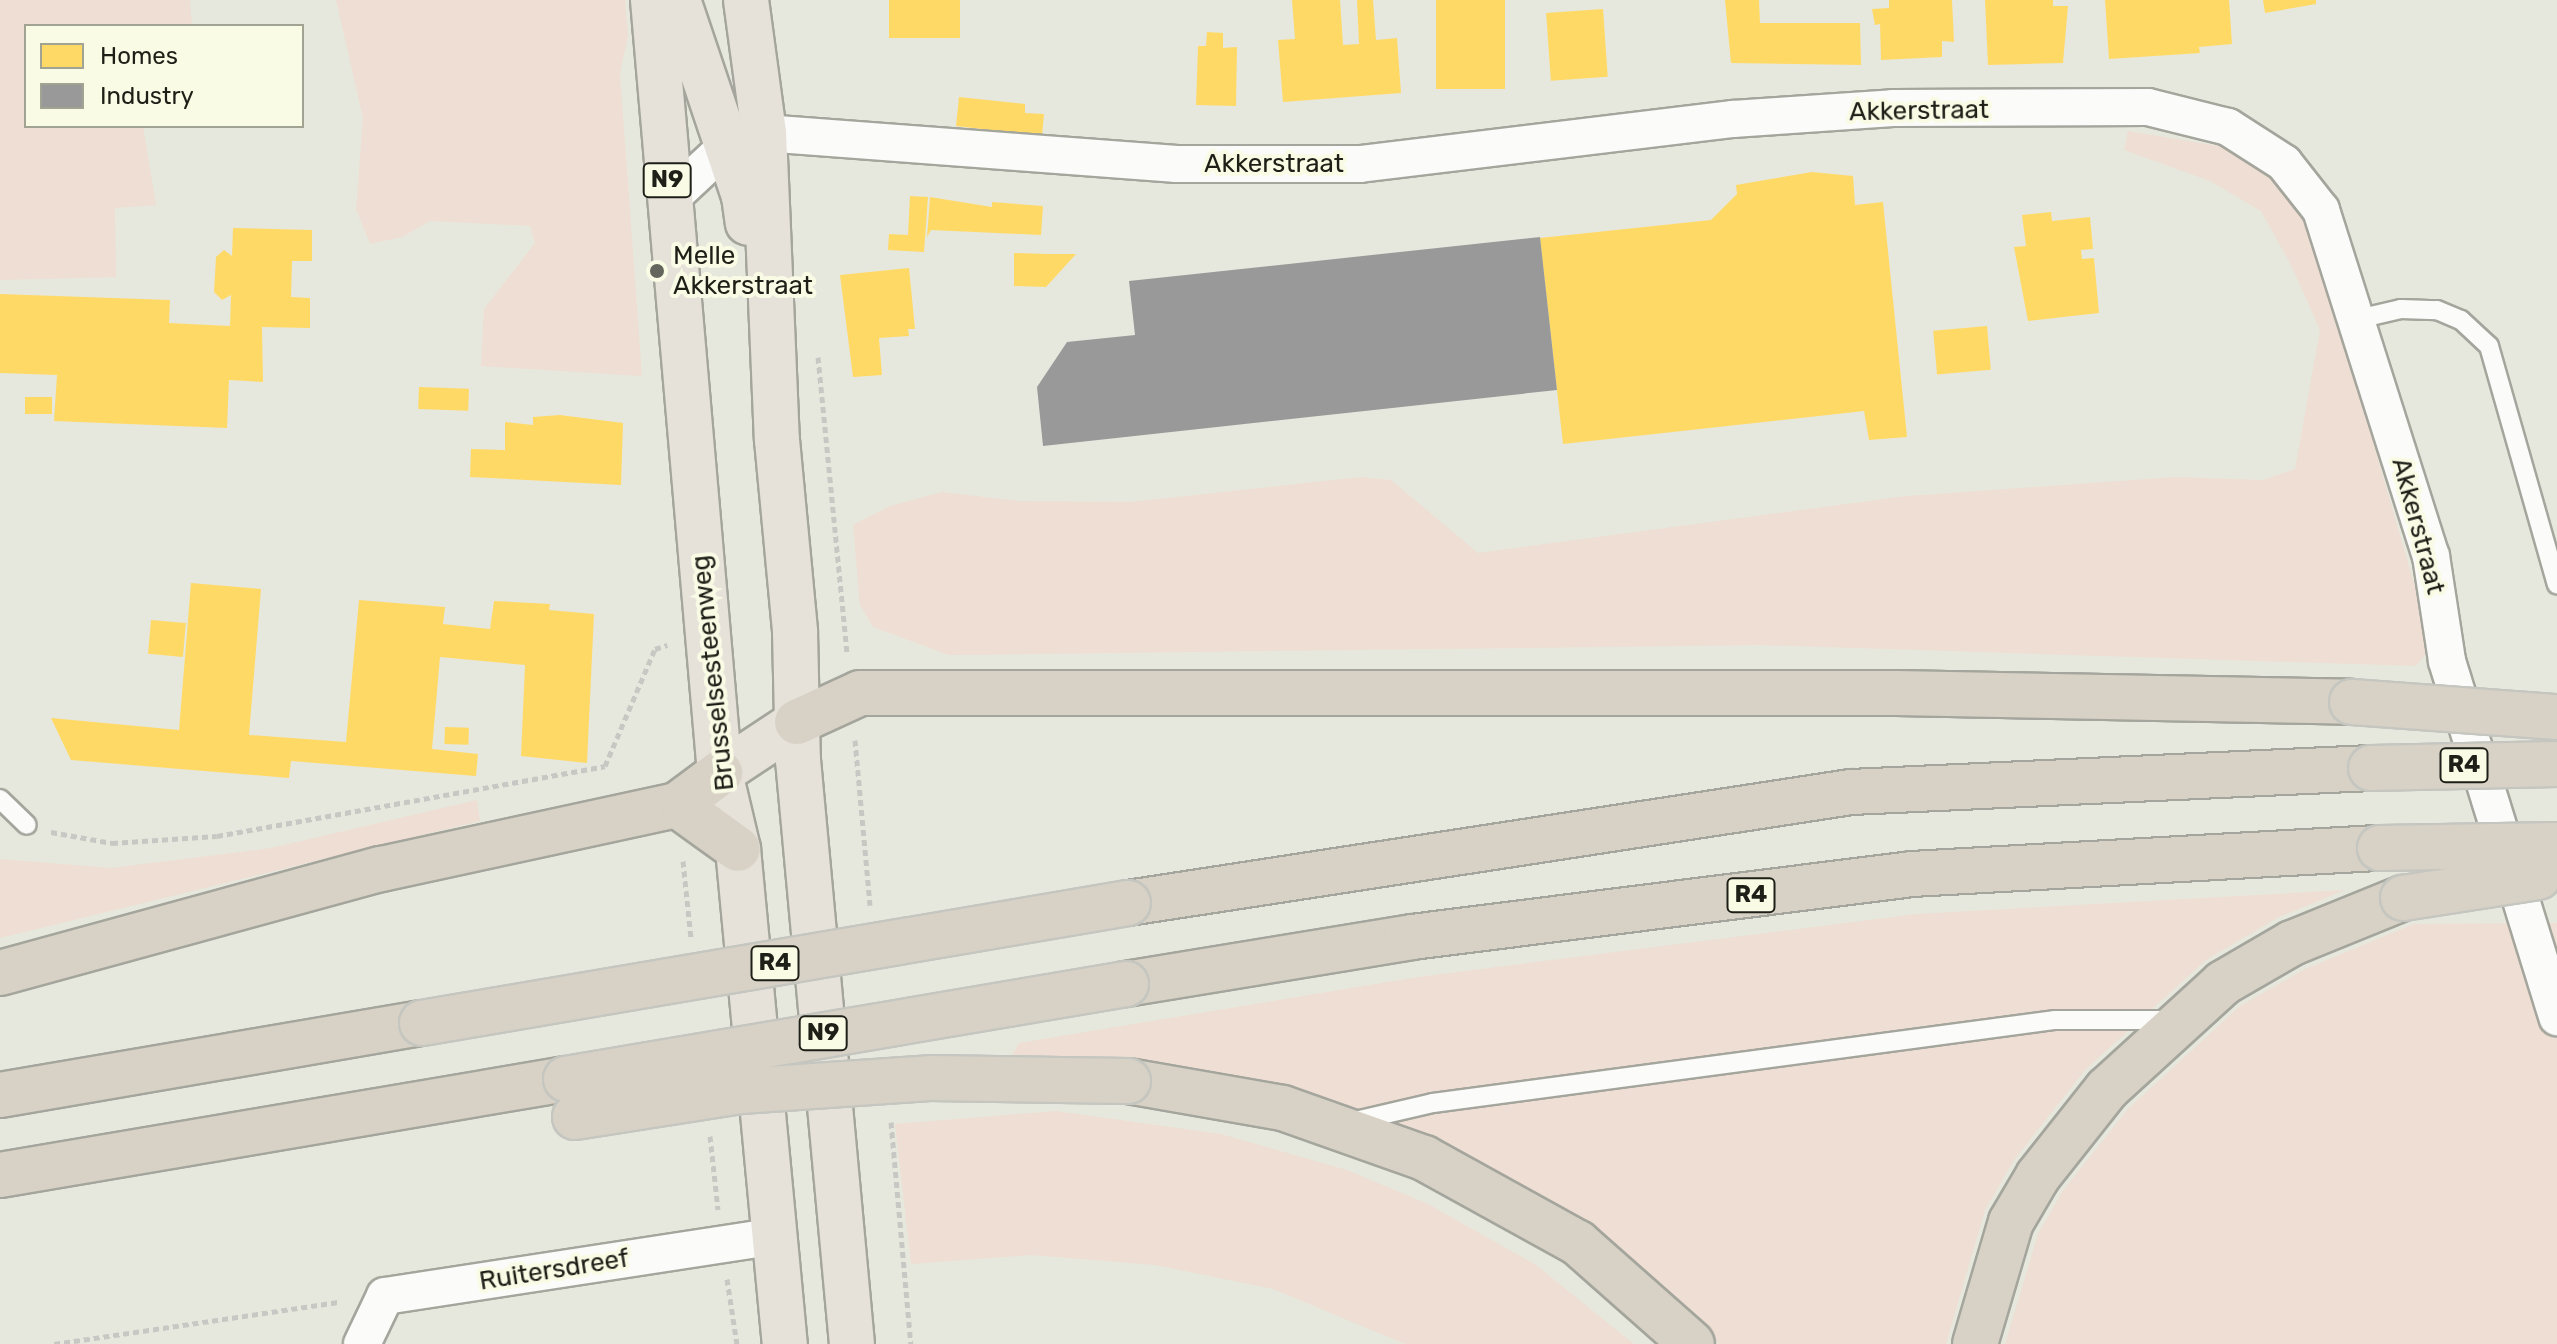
<!DOCTYPE html>
<html>
<head>
<meta charset="utf-8">
<style>
  body { margin:0 }
  #map { position:relative; width:2557px; height:1344px; overflow:hidden; background:#e7e8dd; font-family:Rubik,sans-serif }
  div>[style] { position:absolute }
  .green>* { inset:0; background:#eeded3 }
  .homes>* { inset:0; background:#ffd966; transform-origin:0 0 }
  .industry>* { inset:0; background:#999 }
  .path>* { height:5px; margin-top:-2.5px; transform-origin:0; background:repeating-linear-gradient(90deg,#c7c8c3 0 6px,transparent 0 10px) }
  .roads { filter:drop-shadow(2px 0 #a4a59c) drop-shadow(-2px 0 #a4a59c) drop-shadow(0 2px #a4a59c) drop-shadow(0 -2px #a4a59c) }
  .lane>* { height:18px; margin:-9px; padding:0 9px; transform-origin:9px; border-radius:9px; background:#fbfcfa }
  .street>* { height:36px; margin:-18px; padding:0 18px; transform-origin:18px; border-radius:18px; background:#fbfcfa }
  .primary>* { height:44px; margin:-22px; padding:0 22px; transform-origin:22px; border-radius:22px; background:#e6e2da }
  .highway>* { height:44px; margin:-22px; padding:0 22px; transform-origin:22px; border-radius:22px; background:#d8d2c6 }
  .bridges { filter:drop-shadow(2px 0 #c5c6c0) drop-shadow(-2px 0 #c5c6c0) drop-shadow(0 2px #c5c6c0) drop-shadow(0 -2px #c5c6c0) }
  .highway-bridge>* { height:44px; margin:-22px; padding:0 22px; transform-origin:22px; border-radius:22px; background:#d8d2c6 }
  .dots>* { width:22px; height:22px; translate:-50% -50%; box-sizing:border-box; border:4px solid #f9fbe5; border-radius:50% }
  span { translate:-50% -50%; white-space:nowrap; text-align:center; line-height:1.15; -webkit-text-stroke:8px #f9fbe5; paint-order:stroke }
  .shield-label span { padding:2px 6px; background:#f9fbe5; border:2px solid; border-radius:6px; -webkit-text-stroke-width:0 }
  .shield-label { font-size:24px; color:#1e1f17; font-weight:700 }
  .street-label { font-size:26px; color:#1e1f17 }
  .poi-label { font-size:26px; color:#1e1f17 }
  .left { translate:0 -50%; text-align:left }
  .legend { position:absolute; left:24px; top:24px; width:280px; height:104px; box-sizing:border-box; background:#f9fbe5; border:2px solid #a1a393; margin:0; padding:10px 14px; list-style:none; font-size:24px; color:#1e1f17 }
  .legend li { display:flex; align-items:center; gap:16px; height:40px }
  .legend b { width:40px; border:2px solid #a1a393 }
</style>
</head>
<body>
<div id="map">
  <div class="green">
    <i style="clip-path:polygon(0 0,190px 0,192px 26px,26px 26px,26px 126px,143px 126px,156px 205px,115px 208px,116px 277px,0 280px)"></i>
    <i style="clip-path:polygon(336px 0,625px 0,628px 36px,620px 74px,642px 376px,481px 366px,484px 309px,535px 243px,530px 226px,430px 221px,402px 237px,370px 244px,356px 209px,363px 118px)"></i>
    <i style="clip-path:polygon(2128px 131px,2237px 149px,2276px 179px,2309px 220px,2432px 646px,2416px 666px,1760px 645px,949px 655px,873px 627px,860px 605px,853px 525px,890px 506px,942px 492px,1019px 501px,1130px 502px,1361px 477px,1391px 480px,1478px 553px,1906px 496px,2176px 477px,2263px 480px,2295px 469px,2320px 330px,2291px 265px,2261px 211px,2210px 181px,2124px 150px)"></i>
    <i style="clip-path:polygon(477px 800px,480px 821px,0 938px,0 859px,111px 868px,271px 848px)"></i>
    <i style="clip-path:polygon(2345px 890px,2279px 917px,2206px 960px,2085px 1070px,2014px 1160px,1985px 1210px,1946px 1344px,1719px 1344px,1705px 1328px,1433px 1140px,1010px 1059px,1019px 1043px,1418px 977px,1916px 914px)"></i>
    <i style="clip-path:polygon(2557px 923px,2557px 1344px,2005px 1344px,2038px 1234px,2062px 1192px,2128px 1109px,2240px 1006px,2305px 969px,2414px 924px)"></i>
    <i style="clip-path:polygon(1056px 1111px,1221px 1134px,1347px 1170px,1428px 1204px,1536px 1265px,1634px 1344px,1405px 1344px,1273px 1289px,1155px 1265px,1031px 1255px,911px 1264px,895px 1124px)"></i>
  </div>
  <div class="homes">
    <i style="left:889px;top:0;width:71px;height:38px"></i>
    <i style="clip-path:polygon(1292px 0,1340px 0,1343px 45px,1359px 44px,1357px 0,1373px 0,1376px 40px,1397px 38px,1401px 93px,1283px 102px,1278px 40px,1295px 39px)"></i>
    <i style="left:1436px;top:0;width:69px;height:89px"></i>
    <i style="clip-path:polygon(1725px 0,1759px 0,1760px 23px,1860px 23px,1861px 65px,1731px 63px)"></i>
    <i style="clip-path:polygon(1889px 0,1952px 0,1954px 42px,1942px 41px,1942px 57px,1881px 60px,1880px 24px,1875px 25px,1872px 9px,1889px 8px)"></i>
    <i style="clip-path:polygon(1985px 0,2053px 0,2053px 6px,2068px 6px,2063px 63px,1988px 65px)"></i>
    <i style="clip-path:polygon(2105px 0,2229px 0,2232px 44px,2199px 47px,2200px 53px,2109px 59px)"></i>
    <i style="clip-path:polygon(2263px 0,2316px 0,2316px 4px,2265px 13px)"></i>
    <i style="left:1603px;top:9px;width:68px;height:57px;rotate:86deg"></i>
    <i style="clip-path:polygon(1207px 32px,1223px 33px,1223px 48px,1237px 47px,1236px 106px,1196px 105px,1198px 46px,1206px 46px)"></i>
    <i style="clip-path:polygon(959px 97px,1025px 104px,1025px 113px,1044px 114px,1042px 136px,956px 126px)"></i>
    <i style="clip-path:polygon(1812px 172px,1853px 176px,1855px 205px,1883px 202px,1907px 437px,1869px 440px,1864px 411px,1563px 444px,1540px 238px,1711px 220px,1737px 194px,1736px 185px)"></i>
    <i style="clip-path:polygon(910px 196px,928px 197px,924px 252px,888px 250px,889px 234px,908px 235px)"></i>
    <i style="clip-path:polygon(930px 197px,992px 207px,992px 202px,1043px 206px,1041px 235px,931px 230px,927px 237px)"></i>
    <i style="clip-path:polygon(2051px 212px,2052px 221px,2090px 217px,2093px 249px,2081px 250px,2082px 259px,2094px 258px,2099px 313px,2028px 321px,2014px 247px,2026px 246px,2022px 215px)"></i>
    <i style="clip-path:polygon(233px 228px,312px 230px,312px 261px,292px 261px,291px 297px,310px 298px,310px 328px,262px 327px,263px 382px,229px 380px,227px 428px,54px 421px,57px 375px,0 373px,0 294px,170px 300px,169px 323px,230px 326px,231px 295px,222px 300px,214px 292px,216px 257px,224px 250px,232px 256px)"></i>
    <i style="clip-path:polygon(1014px 253px,1047px 254px,1076px 254px,1046px 287px,1014px 286px)"></i>
    <i style="clip-path:polygon(909px 268px,915px 329px,908px 329px,909px 336px,879px 338px,882px 375px,853px 377px,840px 275px)"></i>
    <i style="left:1987px;top:326px;width:44px;height:54px;rotate:85deg"></i>
    <i style="left:419px;top:387px;width:50px;height:22px;rotate:2deg"></i>
    <i style="left:52px;top:397px;width:17px;height:27px;rotate:90deg"></i>
    <i style="clip-path:polygon(560px 415px,623px 423px,621px 485px,470px 477px,471px 449px,505px 450px,505px 422px,533px 425px,533px 417px)"></i>
    <i style="clip-path:polygon(191px 583px,261px 589px,249px 735px,346px 742px,359px 600px,445px 607px,443px 624px,490px 629px,494px 601px,550px 604px,549px 610px,594px 614px,587px 763px,521px 756px,525px 665px,440px 657px,432px 749px,478px 754px,476px 776px,291px 761px,289px 778px,71px 760px,51px 718px,179px 730px)"></i>
    <i style="left:151px;top:620px;width:35px;height:34px;rotate:5deg"></i>
    <i style="left:445px;top:727px;width:24px;height:17px;rotate:2deg"></i>
  </div>
  <div class="industry">
    <i style="clip-path:polygon(1540px 237px,1557px 390px,1043px 446px,1037px 387px,1067px 342px,1135px 335px,1129px 281px)"></i>
  </div>
  <div class="path">
    <i style="left:818px;top:357px;width:298px;rotate:84.4deg"></i>
    <i style="left:855px;top:740px;width:166px;rotate:84.8deg"></i>
    <i style="left:51px;top:832px;width:62px;rotate:10.2deg"></i>
    <i style="left:112px;top:843px;width:105px;rotate:-3.8deg"></i>
    <i style="left:217px;top:836px;width:394px;rotate:-10.2deg"></i>
    <i style="left:605px;top:766px;width:127px;rotate:-66.9deg"></i>
    <i style="left:655px;top:649px;width:13px;rotate:-18deg"></i>
    <i style="left:683px;top:861px;width:78px;rotate:84.1deg"></i>
    <i style="left:891px;top:1122px;width:223px;rotate:84.9deg"></i>
    <i style="left:710px;top:1136px;width:74px;rotate:83.8deg"></i>
    <i style="left:727px;top:1279px;width:66px;rotate:81.3deg"></i>
    <i style="left:54px;top:1344px;width:289px;rotate:-8.4deg"></i>
  </div>
  <div class="roads">
    <div class="lane">
      <i style="left:2358px;top:319px;width:44px;rotate:-13.1deg"></i>
      <i style="left:2401px;top:309px;width:36px;rotate:2deg"></i>
      <i style="left:2437px;top:310px;width:26px;rotate:23deg"></i>
      <i style="left:2461px;top:320px;width:38px;rotate:43deg"></i>
      <i style="left:2489px;top:346px;width:248px;rotate:74.1deg"></i>
      <i style="left:0;top:799px;width:37px;rotate:44deg"></i>
      <i style="left:1351px;top:1122px;width:84px;rotate:-13deg"></i>
      <i style="left:1433px;top:1103px;width:628px;rotate:-7.6deg"></i>
      <i style="left:2055px;top:1020px;width:119px"></i>
    </div>
    <div class="street">
      <i style="left:669px;top:200px;width:79px;rotate:-43deg"></i>
      <i style="left:727px;top:146px;width:39px;rotate:-19deg"></i>
      <i style="left:764px;top:133px;width:414px;rotate:4.3deg"></i>
      <i style="left:1177px;top:164px;width:183px"></i>
      <i style="left:1360px;top:164px;width:376px;rotate:-6.9deg"></i>
      <i style="left:1733px;top:119px;width:160px;rotate:-3.9deg"></i>
      <i style="left:1893px;top:108px;width:255px;rotate:-0.2deg"></i>
      <i style="left:2148px;top:107px;width:82px;rotate:14deg"></i>
      <i style="left:2228px;top:127px;width:67px;rotate:32.7deg"></i>
      <i style="left:2284px;top:163px;width:60px;rotate:51.8deg"></i>
      <i style="left:2321px;top:210px;width:363px;rotate:72.4deg"></i>
      <i style="left:2431px;top:556px;width:106px;rotate:81.3deg"></i>
      <i style="left:2447px;top:661px;width:373px;rotate:72.8deg"></i>
      <i style="left:362px;top:1344px;width:53px;rotate:-64.4deg"></i>
      <i style="left:385px;top:1296px;width:395px;rotate:-8.7deg"></i>
    </div>
    <div class="primary">
      <i style="left:653px;top:0;width:776px;rotate:85.05deg"></i>
      <i style="left:720px;top:773px;width:78px;rotate:76.7deg"></i>
      <i style="left:738px;top:849px;width:497px;rotate:84.6deg"></i>
      <i style="left:678px;top:0;width:207px;rotate:71.4deg"></i>
      <i style="left:744px;top:196px;width:27px;rotate:82deg"></i>
      <i style="left:746px;top:0;width:134px;rotate:82.3deg"></i>
      <i style="left:764px;top:133px;width:307px;rotate:87.6deg"></i>
      <i style="left:777px;top:440px;width:193px;rotate:84.6deg"></i>
      <i style="left:795px;top:632px;width:128px;rotate:88.7deg"></i>
      <i style="left:798px;top:760px;width:586px;rotate:84.72deg"></i>
      <i style="left:720px;top:773px;width:92px;rotate:-33.5deg"></i>
    </div>
    <div class="highway">
      <i style="left:797px;top:722px;width:69px;rotate:-24.7deg"></i>
      <i style="left:860px;top:693px;width:1036px"></i>
      <i style="left:1896px;top:693px;width:456px;rotate:1.1deg"></i>
      <i style="left:677px;top:805px;width:75px;rotate:35.8deg"></i>
      <i style="left:1128px;top:903px;width:731px;rotate:-8.73deg"></i>
      <i style="left:1851px;top:792px;width:521px;rotate:-2.64deg"></i>
      <i style="left:0;top:973px;width:395px;rotate:-15.3deg"></i>
      <i style="left:381px;top:869px;width:303px;rotate:-12.2deg"></i>
      <i style="left:677px;top:805px;width:54px;rotate:-36.7deg"></i>
      <i style="left:1126px;top:984px;width:290px;rotate:-9.3deg"></i>
      <i style="left:1412px;top:937px;width:504px;rotate:-7.18deg"></i>
      <i style="left:1912px;top:874px;width:469px;rotate:-3.2deg"></i>
      <i style="left:1128px;top:1081px;width:157px;rotate:9.9deg"></i>
      <i style="left:1283px;top:1108px;width:150px;rotate:19.5deg"></i>
      <i style="left:1424px;top:1158px;width:176px;rotate:28.9deg"></i>
      <i style="left:1578px;top:1243px;width:152px;rotate:41.5deg"></i>
      <i style="left:0;top:1095px;width:428px;rotate:-9.7deg"></i>
      <i style="left:0;top:1175px;width:574px;rotate:-9.63deg"></i>
      <i style="left:1975px;top:1344px;width:127px;rotate:-73.6deg"></i>
      <i style="left:2011px;top:1222px;width:53px;rotate:-59.6deg"></i>
      <i style="left:2038px;top:1176px;width:111px;rotate:-51.6deg"></i>
      <i style="left:2107px;top:1089px;width:157px;rotate:-42.4deg"></i>
      <i style="left:2223px;top:983px;width:80px;rotate:-30.1deg"></i>
      <i style="left:2292px;top:943px;width:120px;rotate:-22.1deg"></i>
    </div>
  </div>
  <div class="bridges">
    <div class="highway-bridge">
      <i style="left:2352px;top:702px;width:206px;rotate:4.2deg"></i>
      <i style="left:2371px;top:768px;width:186px;rotate:-1.2deg"></i>
      <i style="left:2380px;top:848px;width:177px;rotate:-1deg"></i>
      <i style="left:2403px;top:898px;width:137px;rotate:-8.8deg"></i>
      <i style="left:422px;top:1023px;width:716px;rotate:-9.65deg"></i>
      <i style="left:566px;top:1079px;width:568px;rotate:-9.63deg"></i>
      <i style="left:575px;top:1117px;width:168px;rotate:-8.9deg"></i>
      <i style="left:741px;top:1091px;width:189px;rotate:-3.9deg"></i>
      <i style="left:930px;top:1078px;width:198px;rotate:0.9deg"></i>
    </div>
  </div>
  <div class="dots">
    <i style="left:657px;top:271px;background:#64655c"></i>
  </div>
  <div class="shield-label">
    <span style="left:667px;top:180px">N9</span>
    <span style="left:2464px;top:765px">R4</span>
    <span style="left:1751px;top:895px">R4</span>
    <span style="left:775px;top:963px">R4</span>
    <span style="left:823px;top:1033px">N9</span>
  </div>
  <div class="street-label">
    <span style="left:1919px;top:111px;rotate:-1deg">Akkerstraat</span>
    <span style="left:1274px;top:164px">Akkerstraat</span>
    <span style="left:2418px;top:526px;rotate:75deg">Akkerstraat</span>
    <span style="left:713px;top:673px;rotate:-96deg">Brusselsesteenweg</span>
    <span style="left:554px;top:1270px;rotate:-9deg">Ruitersdreef</span>
  </div>
  <div class="poi-label">
    <span class="left" style="left:673px;top:271px">Melle<br>Akkerstraat</span>
  </div>
  <ul class="legend">
  <li><b style="height:22px;background:#ffd966"></b>Homes</li>
  <li><b style="height:22px;background:#999"></b>Industry</li>
  </ul>
</div>
</body>
</html>
